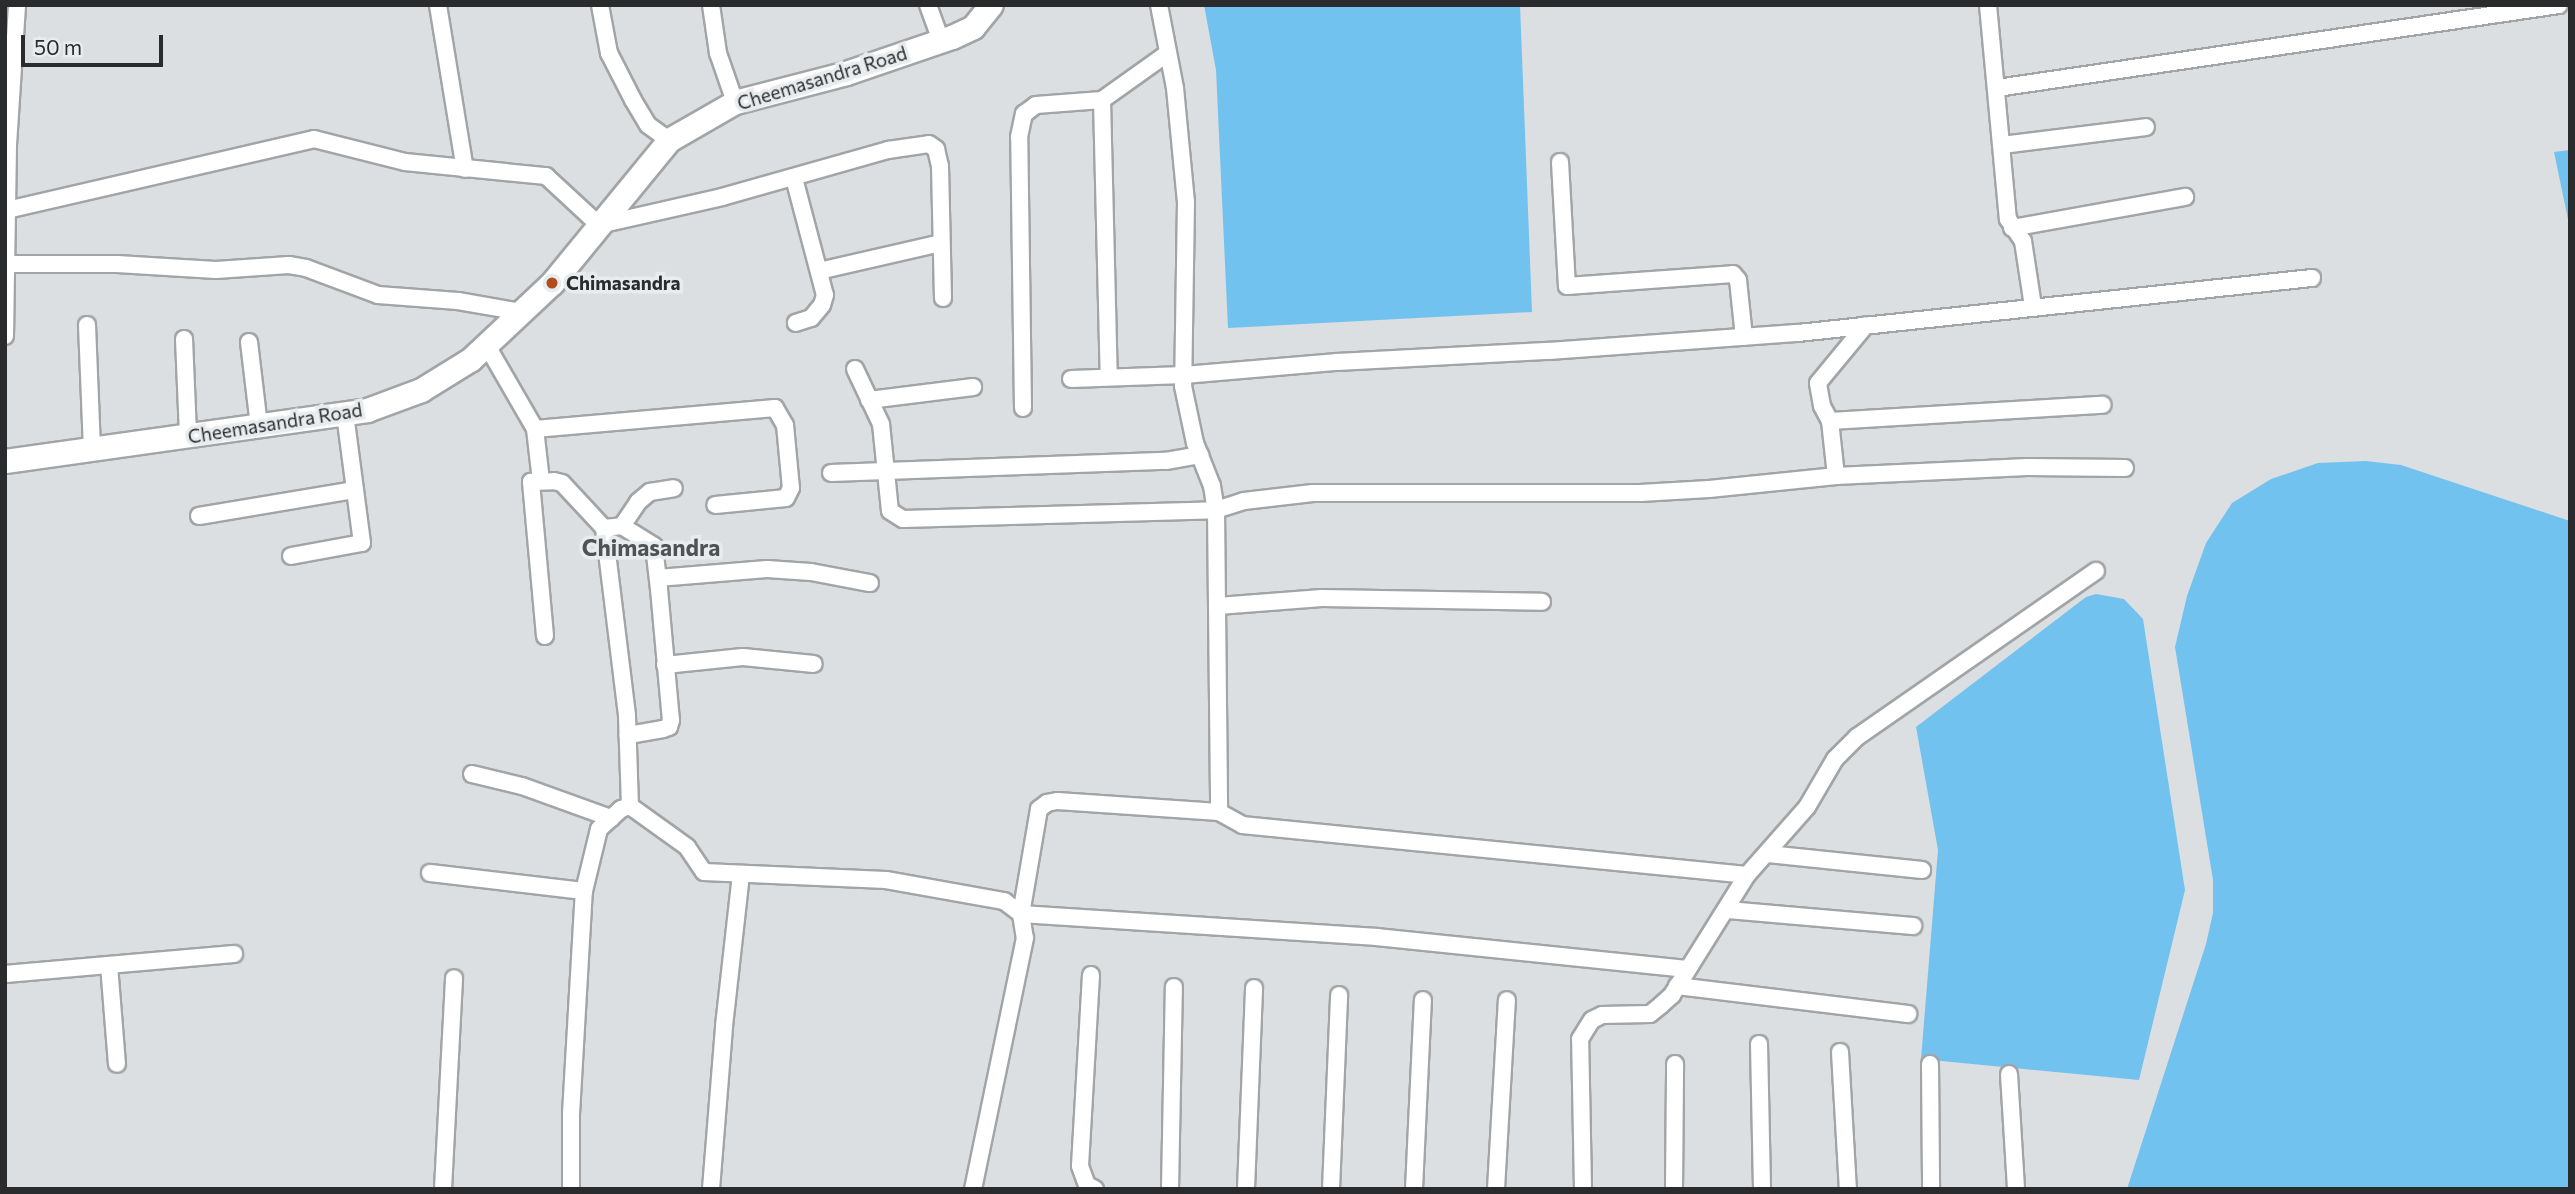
<!DOCTYPE html>
<html>
<head>
<meta charset="utf-8">
<style>
  body { margin:0 }
  #map { position:relative; width:2575px; height:1194px; overflow:hidden; background:#dbdfe1; font-family:Commissioner,sans-serif }
  div>[style] { position:absolute }
  .green>* { inset:0; background:#71c2ef }
  .roads { filter:drop-shadow(2px 0 #a2a5a7) drop-shadow(-2px 0 #a2a5a7) drop-shadow(0 2px #a2a5a7) drop-shadow(0 -2px #a2a5a7) }
  .street>* { height:16px; margin:-8px; padding:0 8px; transform-origin:8px; border-radius:8px; background:#fff }
  .secondary>* { height:23px; margin:-11.5px; padding:0 11.5px; transform-origin:11.5px; border-radius:11.5px; background:#fff }
  .dots>* { width:19px; height:19px; translate:-50% -50%; box-sizing:border-box; border:4px solid #e8ecee; border-radius:50% }
  span { translate:-50% -50%; white-space:nowrap; text-align:center; line-height:1.15; -webkit-text-stroke:7px #e8ecee; paint-order:stroke }
  .street-label { font-size:19px; color:#292b2c }
  .poi-label { font-size:19px; color:#292b2c; font-weight:700 }
  .left { translate:0 -50%; text-align:left }
  .quarter-label { font-size:23px; color:#4f5254; font-weight:700 }
  .frame { position:absolute; inset:0; border:7px solid #292b2c; pointer-events:none }
  .scale { position:absolute; left:21px; top:35px; width:142px; height:32px; box-sizing:border-box; border:4px solid #292b2c; border-top:0; padding-left:9px; font-size:21px; line-height:24px; white-space:nowrap; color:#292b2c; -webkit-text-stroke:5px #e8ecee; paint-order:stroke }
</style>
</head>
<body>
<div id="map">
  <div class="green">
    <i style="clip-path:polygon(1204px 5px,1520px 5px,1532px 312px,1228px 328px,1216px 70px)"></i>
    <i style="clip-path:polygon(2570px 150px,2570px 229px,2554px 152px)"></i>
    <i style="clip-path:polygon(2366px 461px,2401px 465px,2570px 521px,2570px 1189px,2127px 1189px,2206px 944px,2213px 913px,2213px 880px,2175px 647px,2187px 596px,2206px 543px,2232px 503px,2271px 479px,2318px 463px)"></i>
    <i style="clip-path:polygon(2096px 594px,2124px 599px,2143px 619px,2185px 890px,2139px 1080px,1921px 1059px,1938px 850px,1916px 727px,2086px 597px)"></i>
  </div>
  <div class="roads">
    <div class="street">
      <i style="left:438px;top:5px;width:166px;rotate:80.7deg"></i>
      <i style="left:600px;top:5px;width:49px;rotate:79.4deg"></i>
      <i style="left:609px;top:53px;width:53px;rotate:62.9deg"></i>
      <i style="left:633px;top:100px;width:29px;rotate:59deg"></i>
      <i style="left:648px;top:125px;width:26px;rotate:36deg"></i>
      <i style="left:711px;top:5px;width:49px;rotate:81.7deg"></i>
      <i style="left:718px;top:53px;width:52px;rotate:70.9deg"></i>
      <i style="left:928px;top:5px;width:38px;rotate:70deg"></i>
      <i style="left:1159px;top:5px;width:85px;rotate:79.1deg"></i>
      <i style="left:1175px;top:88px;width:115px;rotate:84.5deg"></i>
      <i style="left:1186px;top:202px;width:184px;rotate:90.9deg"></i>
      <i style="left:1183px;top:386px;width:58px;rotate:78.1deg"></i>
      <i style="left:1195px;top:443px;width:46px;rotate:68.4deg"></i>
      <i style="left:1212px;top:486px;width:24px;rotate:81deg"></i>
      <i style="left:1216px;top:510px;width:302px;rotate:89.4deg"></i>
      <i style="left:1219px;top:812px;width:26px;rotate:29deg"></i>
      <i style="left:1242px;top:825px;width:507px;rotate:5.65deg"></i>
      <i style="left:1988px;top:5px;width:215px;rotate:84.7deg"></i>
      <i style="left:2008px;top:219px;width:27px;rotate:56deg"></i>
      <i style="left:2023px;top:241px;width:66px;rotate:81.3deg"></i>
      <i style="left:1997px;top:88px;width:568px;rotate:-8.4deg"></i>
      <i style="left:1102px;top:100px;width:277px;rotate:88.6deg"></i>
      <i style="left:2002px;top:145px;width:145px;rotate:-7.1deg"></i>
      <i style="left:1560px;top:162px;width:124px;rotate:86.8deg"></i>
      <i style="left:1567px;top:286px;width:166px;rotate:-4.1deg"></i>
      <i style="left:1733px;top:274px;width:8px;rotate:50deg"></i>
      <i style="left:1738px;top:280px;width:57px;rotate:84deg"></i>
      <i style="left:794px;top:178px;width:121px;rotate:75.2deg"></i>
      <i style="left:825px;top:295px;width:10px;rotate:107deg"></i>
      <i style="left:822px;top:305px;width:17px;rotate:130deg"></i>
      <i style="left:811px;top:318px;width:16px;rotate:162deg"></i>
      <i style="left:7px;top:210px;width:315px;rotate:-13deg"></i>
      <i style="left:314px;top:139px;width:94px;rotate:14.2deg"></i>
      <i style="left:405px;top:162px;width:142px;rotate:5.7deg"></i>
      <i style="left:546px;top:176px;width:72px;rotate:42.8deg"></i>
      <i style="left:599px;top:225px;width:126px;rotate:-12.8deg"></i>
      <i style="left:722px;top:197px;width:173px;rotate:-15.8deg"></i>
      <i style="left:888px;top:150px;width:41px;rotate:-8.3deg"></i>
      <i style="left:929px;top:144px;width:9px;rotate:36deg"></i>
      <i style="left:936px;top:149px;width:17px;rotate:77deg"></i>
      <i style="left:940px;top:166px;width:132px;rotate:88.7deg"></i>
      <i style="left:2012px;top:228px;width:176px;rotate:-10.2deg"></i>
      <i style="left:5px;top:264px;width:112px"></i>
      <i style="left:117px;top:264px;width:99px;rotate:3.5deg"></i>
      <i style="left:216px;top:270px;width:73px;rotate:-3.9deg"></i>
      <i style="left:289px;top:265px;width:17px;rotate:10deg"></i>
      <i style="left:306px;top:268px;width:77px;rotate:20.6deg"></i>
      <i style="left:378px;top:295px;width:80px;rotate:4.3deg"></i>
      <i style="left:458px;top:301px;width:64px;rotate:9.9deg"></i>
      <i style="left:819px;top:271px;width:125px;rotate:-12.9deg"></i>
      <i style="left:87px;top:325px;width:125px;rotate:87.7deg"></i>
      <i style="left:5px;top:336px;width:191px;rotate:-89.1deg"></i>
      <i style="left:8px;top:145px;width:140px;rotate:-86.3deg"></i>
      <i style="left:184px;top:339px;width:97px;rotate:87.6deg"></i>
      <i style="left:249px;top:342px;width:85px;rotate:83.2deg"></i>
      <i style="left:486px;top:344px;width:98px;rotate:60deg"></i>
      <i style="left:535px;top:429px;width:52px;rotate:83.4deg"></i>
      <i style="left:855px;top:369px;width:61px;rotate:64.7deg"></i>
      <i style="left:881px;top:424px;width:87px;rotate:84.1deg"></i>
      <i style="left:890px;top:511px;width:15px;rotate:32deg"></i>
      <i style="left:903px;top:519px;width:313px;rotate:-1.6deg"></i>
      <i style="left:1216px;top:510px;width:29px;rotate:-18deg"></i>
      <i style="left:1244px;top:501px;width:69px;rotate:-6.6deg"></i>
      <i style="left:1313px;top:493px;width:327px"></i>
      <i style="left:1640px;top:493px;width:69px;rotate:-3.3deg"></i>
      <i style="left:1709px;top:489px;width:128px;rotate:-5.8deg"></i>
      <i style="left:1836px;top:476px;width:191px;rotate:-2.7deg"></i>
      <i style="left:2027px;top:467px;width:98px;rotate:0.6deg"></i>
      <i style="left:1071px;top:379px;width:113px;rotate:-2deg"></i>
      <i style="left:1184px;top:375px;width:154px;rotate:-4.9deg"></i>
      <i style="left:1337px;top:362px;width:213px;rotate:-3deg"></i>
      <i style="left:1550px;top:351px;width:249px;rotate:-4.2deg"></i>
      <i style="left:1798px;top:333px;width:517px;rotate:-6.11deg"></i>
      <i style="left:869px;top:400px;width:105px;rotate:-7.1deg"></i>
      <i style="left:1023px;top:408px;width:271px;rotate:-90.8deg"></i>
      <i style="left:1019px;top:137px;width:24px;rotate:-78deg"></i>
      <i style="left:1024px;top:114px;width:15px;rotate:-37deg"></i>
      <i style="left:1036px;top:105px;width:66px;rotate:-4.3deg"></i>
      <i style="left:1102px;top:100px;width:81px;rotate:-35.5deg"></i>
      <i style="left:1830px;top:421px;width:273px;rotate:-3.4deg"></i>
      <i style="left:535px;top:429px;width:241px;rotate:-5deg"></i>
      <i style="left:775px;top:408px;width:20px;rotate:60deg"></i>
      <i style="left:785px;top:425px;width:63px;rotate:84.6deg"></i>
      <i style="left:791px;top:488px;width:11px;rotate:117deg"></i>
      <i style="left:786px;top:498px;width:71px;rotate:174.4deg"></i>
      <i style="left:831px;top:473px;width:335px;rotate:-2.1deg"></i>
      <i style="left:1166px;top:461px;width:35px;rotate:-10deg"></i>
      <i style="left:1836px;top:476px;width:55px;rotate:-96.2deg"></i>
      <i style="left:1830px;top:421px;width:17px;rotate:-118deg"></i>
      <i style="left:1822px;top:406px;width:23px;rotate:-100deg"></i>
      <i style="left:1818px;top:383px;width:75px;rotate:-50.4deg"></i>
      <i style="left:199px;top:516px;width:158px;rotate:-9.5deg"></i>
      <i style="left:622px;top:526px;width:29px;rotate:-56deg"></i>
      <i style="left:638px;top:502px;width:16px;rotate:-40deg"></i>
      <i style="left:650px;top:492px;width:24px;rotate:-9deg"></i>
      <i style="left:604px;top:528px;width:18px;rotate:-6deg"></i>
      <i style="left:622px;top:526px;width:38px;rotate:32deg"></i>
      <i style="left:654px;top:546px;width:43px;rotate:83.4deg"></i>
      <i style="left:659px;top:589px;width:132px;rotate:84.8deg"></i>
      <i style="left:671px;top:720px;width:7px;rotate:106deg"></i>
      <i style="left:669px;top:727px;width:6px;rotate:162deg"></i>
      <i style="left:663px;top:729px;width:36px;rotate:170deg"></i>
      <i style="left:291px;top:556px;width:72px;rotate:-10.4deg"></i>
      <i style="left:362px;top:543px;width:131px;rotate:-97.5deg"></i>
      <i style="left:658px;top:578px;width:109px;rotate:-4.7deg"></i>
      <i style="left:767px;top:569px;width:44px;rotate:3.9deg"></i>
      <i style="left:811px;top:572px;width:60px;rotate:10.6deg"></i>
      <i style="left:1218px;top:606px;width:104px;rotate:-4.4deg"></i>
      <i style="left:1322px;top:598px;width:220px;rotate:1deg"></i>
      <i style="left:545px;top:636px;width:155px;rotate:-95.2deg"></i>
      <i style="left:531px;top:482px;width:23px;rotate:-2deg"></i>
      <i style="left:554px;top:481px;width:8px;rotate:14deg"></i>
      <i style="left:562px;top:483px;width:62px;rotate:47deg"></i>
      <i style="left:604px;top:528px;width:189px;rotate:83deg"></i>
      <i style="left:627px;top:716px;width:90px;rotate:88.1deg"></i>
      <i style="left:665px;top:665px;width:78px;rotate:-5.9deg"></i>
      <i style="left:743px;top:657px;width:71px;rotate:5.6deg"></i>
      <i style="left:472px;top:774px;width:51px;rotate:13.5deg"></i>
      <i style="left:522px;top:786px;width:95px;rotate:19.8deg"></i>
      <i style="left:1219px;top:812px;width:162px;rotate:-176.1deg"></i>
      <i style="left:1057px;top:801px;width:10px;rotate:169deg"></i>
      <i style="left:1047px;top:803px;width:10px;rotate:143deg"></i>
      <i style="left:1039px;top:809px;width:107px;rotate:99.7deg"></i>
      <i style="left:1021px;top:914px;width:357px;rotate:3.7deg"></i>
      <i style="left:1377px;top:937px;width:311px;rotate:5.9deg"></i>
      <i style="left:1768px;top:854px;width:155px;rotate:5.9deg"></i>
      <i style="left:430px;top:873px;width:155px;rotate:6.7deg"></i>
      <i style="left:1727px;top:910px;width:187px;rotate:4.9deg"></i>
      <i style="left:109px;top:965px;width:99px;rotate:85.4deg"></i>
      <i style="left:5px;top:974px;width:230px;rotate:-5deg"></i>
      <i style="left:1091px;top:975px;width:191px;rotate:93.3deg"></i>
      <i style="left:1080px;top:1166px;width:20px;rotate:70deg"></i>
      <i style="left:1087px;top:1185px;width:9px;rotate:27deg"></i>
      <i style="left:1677px;top:986px;width:233px;rotate:6.9deg"></i>
      <i style="left:1759px;top:1044px;width:145px;rotate:88.8deg"></i>
      <i style="left:1840px;top:1052px;width:137px;rotate:86.7deg"></i>
      <i style="left:1930px;top:1064px;width:125px;rotate:89.5deg"></i>
      <i style="left:2009px;top:1074px;width:115px;rotate:86.5deg"></i>
      <i style="left:443px;top:1189px;width:211px;rotate:-87deg"></i>
      <i style="left:571px;top:1189px;width:75px;rotate:-90deg"></i>
      <i style="left:571px;top:1114px;width:223px;rotate:-86.7deg"></i>
      <i style="left:584px;top:891px;width:64px;rotate:-76.4deg"></i>
      <i style="left:599px;top:829px;width:30px;rotate:-42deg"></i>
      <i style="left:621px;top:809px;width:9px;rotate:-18deg"></i>
      <i style="left:630px;top:806px;width:70px;rotate:35.7deg"></i>
      <i style="left:687px;top:847px;width:30px;rotate:56deg"></i>
      <i style="left:704px;top:872px;width:182px;rotate:2.5deg"></i>
      <i style="left:886px;top:880px;width:120px;rotate:10.1deg"></i>
      <i style="left:1004px;top:901px;width:21px;rotate:37deg"></i>
      <i style="left:1021px;top:914px;width:24px;rotate:81deg"></i>
      <i style="left:1025px;top:938px;width:256px;rotate:101.7deg"></i>
      <i style="left:711px;top:1189px;width:164px;rotate:-85.4deg"></i>
      <i style="left:724px;top:1026px;width:152px;rotate:-83.6deg"></i>
      <i style="left:1170px;top:1189px;width:202px;rotate:-88.9deg"></i>
      <i style="left:1246px;top:1189px;width:201px;rotate:-87.7deg"></i>
      <i style="left:1331px;top:1189px;width:194px;rotate:-87.6deg"></i>
      <i style="left:1414px;top:1189px;width:189px;rotate:-87.3deg"></i>
      <i style="left:1496px;top:1189px;width:189px;rotate:-86.7deg"></i>
      <i style="left:1583px;top:1189px;width:150px;rotate:-91.1deg"></i>
      <i style="left:1580px;top:1039px;width:22px;rotate:-58deg"></i>
      <i style="left:1592px;top:1020px;width:11px;rotate:-27deg"></i>
      <i style="left:1602px;top:1015px;width:48px;rotate:-1.2deg"></i>
      <i style="left:1650px;top:1014px;width:14px;rotate:-39deg"></i>
      <i style="left:1661px;top:1005px;width:15px;rotate:-42deg"></i>
      <i style="left:1672px;top:995px;width:142px;rotate:-58deg"></i>
      <i style="left:1747px;top:875px;width:91px;rotate:-48.6deg"></i>
      <i style="left:1807px;top:807px;width:56px;rotate:-59.7deg"></i>
      <i style="left:1835px;top:759px;width:31px;rotate:-45deg"></i>
      <i style="left:1857px;top:737px;width:291px;rotate:-34.8deg"></i>
      <i style="left:1674px;top:1189px;width:125px;rotate:-89.5deg"></i>
    </div>
    <div class="secondary">
      <i style="left:5px;top:461px;width:366px;rotate:-8deg"></i>
      <i style="left:367px;top:410px;width:58px;rotate:-20.3deg"></i>
      <i style="left:421px;top:390px;width:59px;rotate:-31.8deg"></i>
      <i style="left:471px;top:359px;width:111px;rotate:-43.2deg"></i>
      <i style="left:552px;top:283px;width:185px;rotate:-50.7deg"></i>
      <i style="left:669px;top:140px;width:76px;rotate:-29.9deg"></i>
      <i style="left:735px;top:102px;width:115px;rotate:-14.6deg"></i>
      <i style="left:846px;top:73px;width:112px;rotate:-18.8deg"></i>
      <i style="left:952px;top:37px;width:23px;rotate:-25deg"></i>
      <i style="left:973px;top:27px;width:28px;rotate:-51deg"></i>
    </div>
  </div>
  <div class="dots">
    <i style="left:552px;top:283px;background:#b14c1b"></i>
  </div>
  <div class="street-label">
    <span style="left:822px;top:78px;rotate:-17deg">Cheemasandra Road</span>
    <span style="left:275px;top:423px;rotate:-9deg">Cheemasandra Road</span>
  </div>
  <div class="poi-label">
    <span class="left" style="left:566px;top:283px">Chimasandra</span>
  </div>
  <div class="quarter-label">
    <span style="left:651px;top:547px">Chimasandra</span>
  </div>
  <div class="frame"></div>
  <div class="scale">50 m</div>
</div>
</body>
</html>
